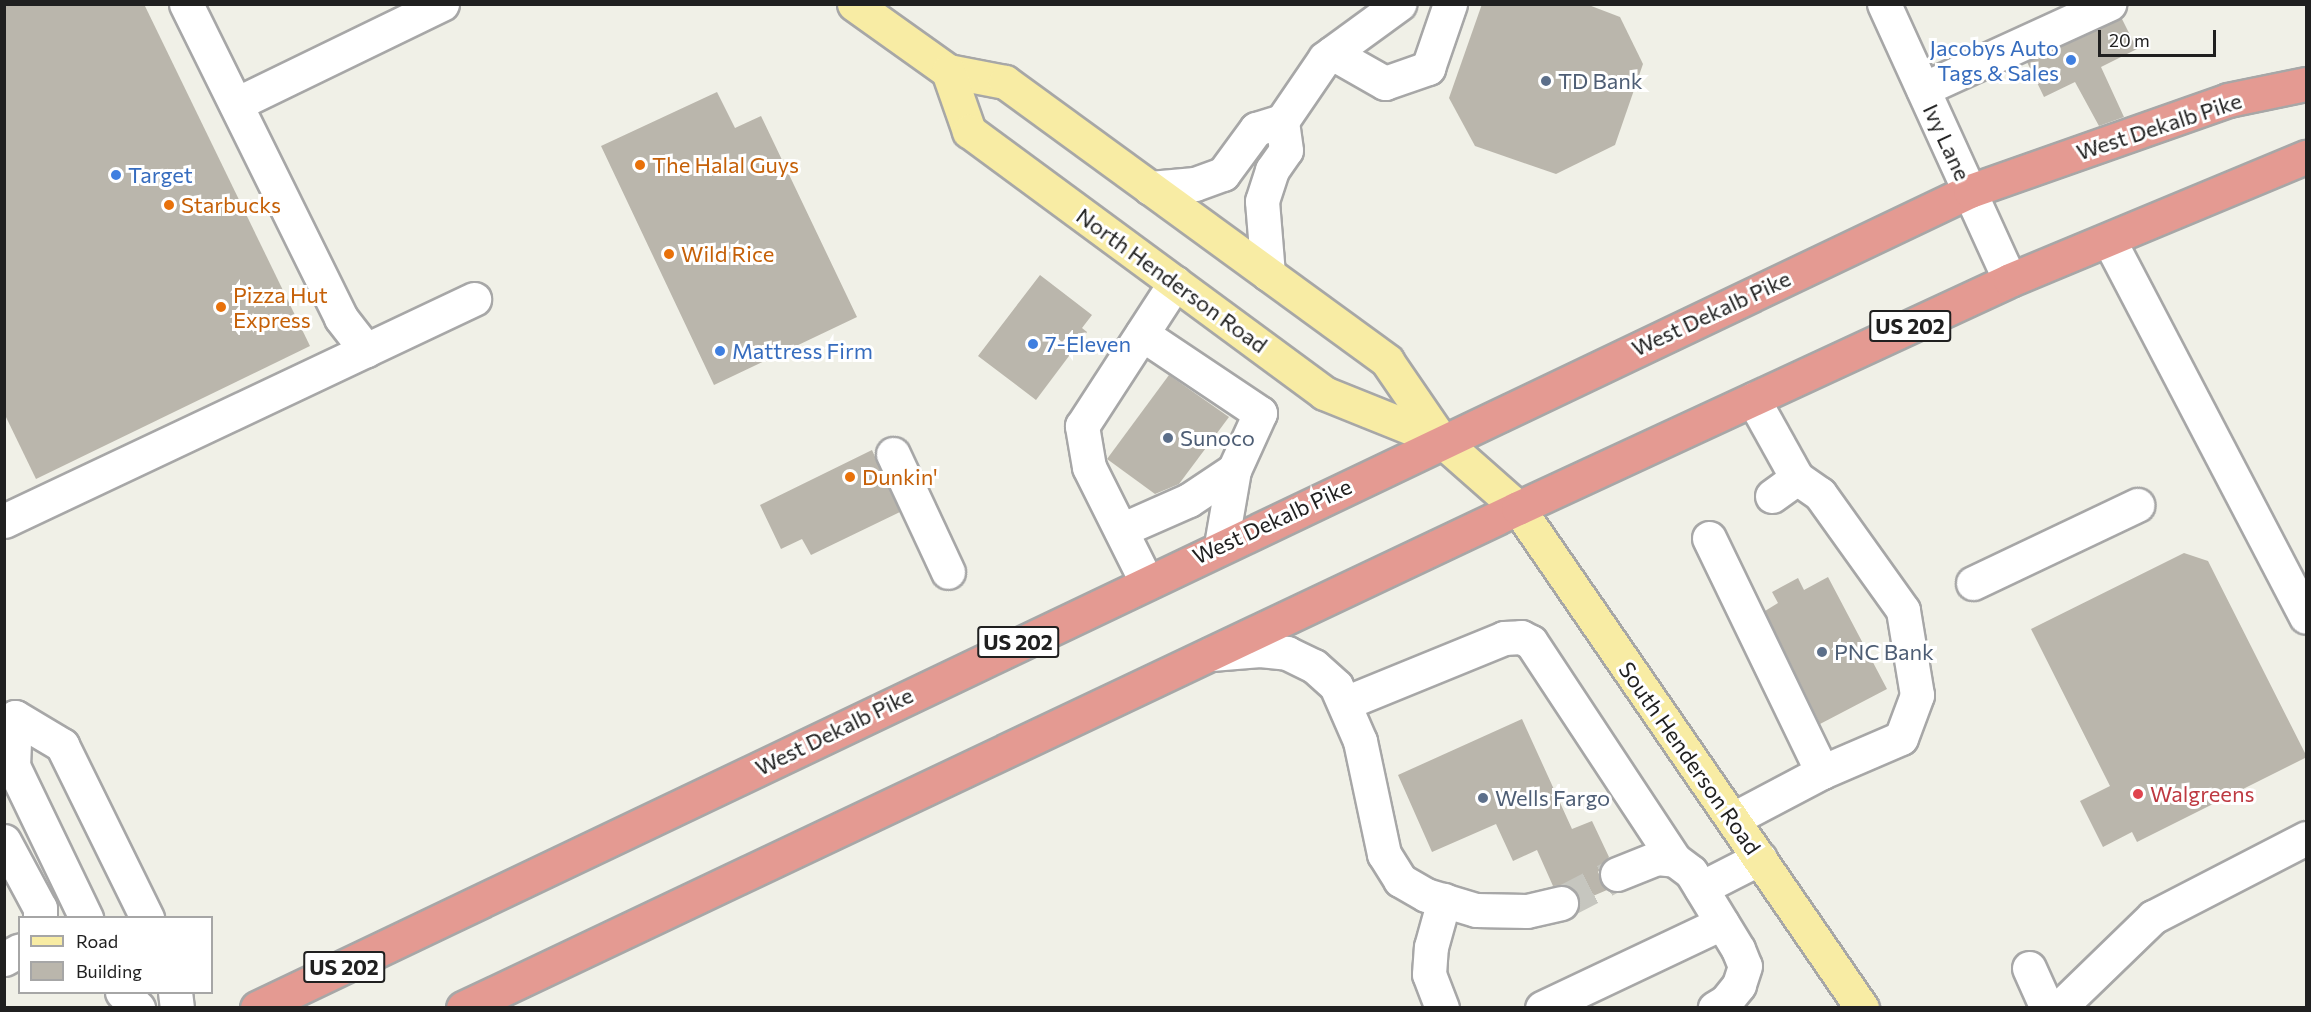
<!DOCTYPE html>
<html>
<head>
<meta charset="utf-8">
<style>
  body { margin:0 }
  #map { position:relative; width:2311px; height:1012px; overflow:hidden; background:#f0f0e7; font-family:Commissioner,sans-serif }
  div>[style] { position:absolute }
  .building>* { inset:0; background:#bab6ac }
  .minor-tunnel>* { height:33px; margin-top:-16.5px; transform-origin:0; background:repeating-linear-gradient(90deg,#c6c6bf 0 33px,transparent 0 49px) }
  .roads { filter:drop-shadow(2px 0 #a7a7a7) drop-shadow(-2px 0 #a7a7a7) drop-shadow(0 2px #a7a7a7) drop-shadow(0 -2px #a7a7a7) }
  .minor>* { height:33px; margin:-16.5px; padding:0 16.5px; transform-origin:16.5px; border-radius:16.5px; background:#fff }
  .major>* { height:33px; margin:-16.5px; padding:0 16.5px; transform-origin:16.5px; border-radius:16.5px; background:#f8eca4 }
  .highway>* { height:33px; margin:-16.5px; padding:0 16.5px; transform-origin:16.5px; border-radius:16.5px; background:#e49a92 }
  .dots>* { width:16px; height:16px; translate:-50% -50%; box-sizing:border-box; border:3px solid #fff; border-radius:50% }
  span { translate:-50% -50%; white-space:nowrap; text-align:center; line-height:1.15; -webkit-text-stroke:6px #fff; paint-order:stroke }
  .shield-label span { padding:2px 4px; background:#fff; border:2px solid; border-radius:4px; -webkit-text-stroke-width:0 }
  .shield-label { font-size:21px; color:#202020; font-weight:700 }
  .shop-label { font-size:22px; color:#366cbe }
  .right { translate:-100% -50%; text-align:right }
  .left { translate:0 -50%; text-align:left }
  .service-label { font-size:22px; color:#4e5e75 }
  .street-label { font-size:22px; color:#202020 }
  .food-label { font-size:22px; color:#c56008 }
  .health-label { font-size:22px; color:#be3a42 }
  .frame { position:absolute; inset:0; border:6px solid #202020; pointer-events:none }
  .legend { position:absolute; left:18px; top:916px; width:195px; height:78px; box-sizing:border-box; background:#fff; border:2px solid #a6a6a6; margin:0; padding:8px 10px; list-style:none; font-size:18px; color:#202020 }
  .legend li { display:flex; align-items:center; gap:12px; height:30px }
  .legend b { width:30px; border:2px solid #a6a6a6 }
  .scale { position:absolute; left:2098px; top:30px; width:118px; height:27px; box-sizing:border-box; border:3px solid #202020; border-top:0; padding-left:8px; font-size:18px; line-height:21px; white-space:nowrap; color:#202020; -webkit-text-stroke:4px #fff; paint-order:stroke }
</style>
</head>
<body>
<div id="map">
  <div class="building">
    <i style="clip-path:polygon(4px 4px,144px 4px,310px 346px,36px 479px,4px 413px)"></i>
    <i style="clip-path:polygon(1482px 4px,1586px 4px,1620px 17px,1643px 64px,1615px 145px,1556px 174px,1475px 146px,1449px 98px)"></i>
    <i style="clip-path:polygon(2121px 17px,2137px 49px,2101px 67px,2124px 117px,2099px 126px,2075px 82px,2044px 97px,2027px 62px)"></i>
    <i style="clip-path:polygon(717px 92px,735px 128px,761px 116px,857px 317px,714px 385px,601px 146px)"></i>
    <i style="clip-path:polygon(1040px 275px,1092px 315px,1082px 328px,1087px 332px,1036px 400px,978px 356px)"></i>
    <i style="clip-path:polygon(1169px 375px,1229px 417px,1179px 484px,1155px 494px,1107px 459px)"></i>
    <i style="clip-path:polygon(872px 450px,900px 512px,811px 555px,802px 539px,781px 549px,760px 505px)"></i>
    <i style="clip-path:polygon(2184px 553px,2208px 561px,2307px 757px,2137px 842px,2132px 832px,2103px 847px,2080px 801px,2110px 786px,2031px 629px)"></i>
    <i style="clip-path:polygon(1828px 577px,1887px 689px,1820px 724px,1765px 611px,1778px 603px,1772px 592px,1798px 578px,1804px 590px)"></i>
    <i style="clip-path:polygon(1522px 719px,1572px 829px,1592px 821px,1609px 857px,1598px 872px,1607px 890px,1579px 902px,1574px 890px,1566px 885px,1553px 886px,1537px 850px,1513px 861px,1496px 824px,1432px 852px,1398px 775px)"></i>
  </div>
  <div class="minor-tunnel">
    <i style="left:1561px;top:903px;width:63px;rotate:-27.4deg"></i>
  </div>
  <div class="roads">
    <div class="minor">
      <i style="left:186px;top:4px;width:350px;rotate:63.7deg"></i>
      <i style="left:341px;top:318px;width:41px;rotate:52deg"></i>
      <i style="left:1884px;top:4px;width:303px;rotate:65.5deg"></i>
      <i style="left:1332px;top:53px;width:61px;rotate:29.5deg"></i>
      <i style="left:1385px;top:83px;width:46px;rotate:-19.2deg"></i>
      <i style="left:1428px;top:68px;width:68px;rotate:-71deg"></i>
      <i style="left:1923px;top:89px;width:205px;rotate:-24.6deg"></i>
      <i style="left:236px;top:104px;width:229px;rotate:-25.9deg"></i>
      <i style="left:1150px;top:188px;width:45px;rotate:-5.1deg"></i>
      <i style="left:1195px;top:184px;width:30px;rotate:-20deg"></i>
      <i style="left:1223px;top:174px;width:56px;rotate:-53.7deg"></i>
      <i style="left:1256px;top:129px;width:27px;rotate:-17deg"></i>
      <i style="left:1282px;top:121px;width:76px;rotate:-55.7deg"></i>
      <i style="left:1325px;top:58px;width:92px;rotate:-36.1deg"></i>
      <i style="left:2109px;top:240px;width:425px;rotate:62.4deg"></i>
      <i style="left:1268px;top:274px;width:73px;rotate:-94.7deg"></i>
      <i style="left:1262px;top:201px;width:33px;rotate:-72deg"></i>
      <i style="left:1272px;top:170px;width:24px;rotate:-55deg"></i>
      <i style="left:1286px;top:150px;width:29px;rotate:-98deg"></i>
      <i style="left:1142px;top:334px;width:142px;rotate:33.8deg"></i>
      <i style="left:1260px;top:413px;width:63px;rotate:114.5deg"></i>
      <i style="left:1234px;top:470px;width:76px;rotate:99.8deg"></i>
      <i style="left:893px;top:454px;width:130px;rotate:65deg"></i>
      <i style="left:1772px;top:496px;width:31px;rotate:-36deg"></i>
      <i style="left:4px;top:521px;width:520px;rotate:-25.28deg"></i>
      <i style="left:1121px;top:530px;width:74px;rotate:-23.8deg"></i>
      <i style="left:1189px;top:500px;width:54px;rotate:-33.7deg"></i>
      <i style="left:1709px;top:538px;width:260px;rotate:64.2deg"></i>
      <i style="left:1146px;top:581px;width:127px;rotate:-116.6deg"></i>
      <i style="left:1089px;top:467px;width:42px;rotate:-99.7deg"></i>
      <i style="left:1082px;top:426px;width:171px;rotate:-57deg"></i>
      <i style="left:1973px;top:583px;width:182px;rotate:-25.4deg"></i>
      <i style="left:1211px;top:654px;width:49px;rotate:-4.7deg"></i>
      <i style="left:1260px;top:650px;width:27px;rotate:6deg"></i>
      <i style="left:1287px;top:653px;width:30px;rotate:26deg"></i>
      <i style="left:1314px;top:666px;width:30px;rotate:42deg"></i>
      <i style="left:1336px;top:686px;width:60px;rotate:66.4deg"></i>
      <i style="left:1360px;top:741px;width:116px;rotate:78deg"></i>
      <i style="left:1384px;top:854px;width:31px;rotate:58deg"></i>
      <i style="left:1400px;top:880px;width:30px;rotate:30deg"></i>
      <i style="left:1426px;top:895px;width:52px;rotate:16.7deg"></i>
      <i style="left:1476px;top:910px;width:51px;rotate:1.1deg"></i>
      <i style="left:1527px;top:911px;width:35px;rotate:-13deg"></i>
      <i style="left:1345px;top:703px;width:172px;rotate:-22.2deg"></i>
      <i style="left:1504px;top:638px;width:17px;rotate:-3deg"></i>
      <i style="left:1521px;top:637px;width:11px;rotate:27deg"></i>
      <i style="left:1531px;top:642px;width:261px;rotate:56.6deg"></i>
      <i style="left:15px;top:717px;width:55px;rotate:30.8deg"></i>
      <i style="left:62px;top:745px;width:193px;rotate:63.8deg"></i>
      <i style="left:15px;top:717px;width:49px;rotate:92.3deg"></i>
      <i style="left:13px;top:766px;width:169px;rotate:64.3deg"></i>
      <i style="left:1733px;top:819px;width:101px;rotate:-27.8deg"></i>
      <i style="left:1822px;top:772px;width:86px;rotate:-23.3deg"></i>
      <i style="left:1901px;top:738px;width:46px;rotate:-69.6deg"></i>
      <i style="left:1917px;top:695px;width:86px;rotate:-99.4deg"></i>
      <i style="left:1903px;top:610px;width:143px;rotate:-125.6deg"></i>
      <i style="left:1820px;top:494px;width:28px;rotate:-145deg"></i>
      <i style="left:1797px;top:478px;width:90px;rotate:-119.1deg"></i>
      <i style="left:4px;top:841px;width:76px;rotate:61.8deg"></i>
      <i style="left:40px;top:908px;width:10px;rotate:90deg"></i>
      <i style="left:1617px;top:874px;width:43px;rotate:-21.8deg"></i>
      <i style="left:1657px;top:858px;width:18px;rotate:6deg"></i>
      <i style="left:1675px;top:860px;width:20px;rotate:37deg"></i>
      <i style="left:1691px;top:872px;width:90px;rotate:58.6deg"></i>
      <i style="left:1738px;top:949px;width:18px;rotate:68deg"></i>
      <i style="left:1745px;top:966px;width:20px;rotate:108deg"></i>
      <i style="left:1739px;top:985px;width:22px;rotate:129deg"></i>
      <i style="left:1725px;top:1002px;width:12px;rotate:149deg"></i>
      <i style="left:1701px;top:888px;width:66px;rotate:-27deg"></i>
      <i style="left:4px;top:959px;width:18px;rotate:-29deg"></i>
      <i style="left:2029px;top:968px;width:44px;rotate:65.8deg"></i>
      <i style="left:122px;top:992px;width:23px;rotate:45deg"></i>
      <i style="left:175px;top:992px;width:16px;rotate:83deg"></i>
      <i style="left:1442px;top:1008px;width:36px;rotate:-111deg"></i>
      <i style="left:1429px;top:974px;width:27px;rotate:-86deg"></i>
      <i style="left:1431px;top:947px;width:49px;rotate:-74.5deg"></i>
      <i style="left:1542px;top:1008px;width:199px;rotate:-25.3deg"></i>
      <i style="left:2059px;top:1008px;width:131px;rotate:-44.1deg"></i>
      <i style="left:2153px;top:917px;width:172px;rotate:-27.3deg"></i>
    </div>
    <div class="major">
      <i style="left:854px;top:4px;width:115px;rotate:35.5deg"></i>
      <i style="left:948px;top:71px;width:58px;rotate:10.9deg"></i>
      <i style="left:1005px;top:82px;width:473px;rotate:36.1deg"></i>
      <i style="left:1387px;top:361px;width:96px;rotate:55.6deg"></i>
      <i style="left:1441px;top:440px;width:103px;rotate:41.4deg"></i>
      <i style="left:1518px;top:508px;width:607px;rotate:55.47deg"></i>
      <i style="left:948px;top:71px;width:64px;rotate:70.7deg"></i>
      <i style="left:969px;top:131px;width:441px;rotate:36.4deg"></i>
      <i style="left:1324px;top:393px;width:126px;rotate:21.9deg"></i>
    </div>
    <div class="highway">
      <i style="left:257px;top:1008px;width:1898px;rotate:-25.5deg"></i>
      <i style="left:1970px;top:191px;width:274px;rotate:-19.4deg"></i>
      <i style="left:2228px;top:100px;width:80px;rotate:-11.6deg"></i>
      <i style="left:463px;top:1008px;width:1167px;rotate:-25.36deg"></i>
      <i style="left:1518px;top:508px;width:542px;rotate:-24.86deg"></i>
      <i style="left:2010px;top:280px;width:321px;rotate:-22.6deg"></i>
    </div>
  </div>
  <div class="dots">
    <i style="left:2071px;top:60px;background:#3f7fe0"></i>
    <i style="left:1546px;top:81px;background:#5c6f8a"></i>
    <i style="left:640px;top:165px;background:#e8710a"></i>
    <i style="left:116px;top:175px;background:#3f7fe0"></i>
    <i style="left:169px;top:205px;background:#e8710a"></i>
    <i style="left:669px;top:254px;background:#e8710a"></i>
    <i style="left:221px;top:307px;background:#e8710a"></i>
    <i style="left:1033px;top:344px;background:#3f7fe0"></i>
    <i style="left:720px;top:351px;background:#3f7fe0"></i>
    <i style="left:1168px;top:438px;background:#5c6f8a"></i>
    <i style="left:850px;top:477px;background:#e8710a"></i>
    <i style="left:1822px;top:652px;background:#5c6f8a"></i>
    <i style="left:2138px;top:794px;background:#e0444e"></i>
    <i style="left:1483px;top:798px;background:#5c6f8a"></i>
  </div>
  <div class="shield-label">
    <span style="left:1910px;top:326px">US 202</span>
    <span style="left:1018px;top:642px">US 202</span>
    <span style="left:344px;top:967px">US 202</span>
  </div>
  <div class="shop-label">
    <span class="right" style="left:2059px;top:60px">Jacobys Auto<br>Tags &amp; Sales</span>
    <span class="left" style="left:128px;top:175px">Target</span>
    <span class="left" style="left:1045px;top:344px">7-Eleven</span>
    <span class="left" style="left:732px;top:351px">Mattress Firm</span>
  </div>
  <div class="service-label">
    <span class="left" style="left:1558px;top:81px">TD Bank</span>
    <span class="left" style="left:1180px;top:438px">Sunoco</span>
    <span class="left" style="left:1834px;top:652px">PNC Bank</span>
    <span class="left" style="left:1495px;top:798px">Wells Fargo</span>
  </div>
  <div class="street-label">
    <span style="left:2159px;top:126px;rotate:-18deg">West Dekalb Pike</span>
    <span style="left:1947px;top:142px;rotate:65deg">Ivy Lane</span>
    <span style="left:1172px;top:280px;rotate:36deg">North Henderson Road</span>
    <span style="left:1711px;top:313px;rotate:-25deg">West Dekalb Pike</span>
    <span style="left:1272px;top:521px;rotate:-25deg">West Dekalb Pike</span>
    <span style="left:834px;top:731px;rotate:-26deg">West Dekalb Pike</span>
    <span style="left:1690px;top:758px;rotate:55deg">South Henderson Road</span>
  </div>
  <div class="food-label">
    <span class="left" style="left:652px;top:165px">The Halal Guys</span>
    <span class="left" style="left:181px;top:205px">Starbucks</span>
    <span class="left" style="left:681px;top:254px">Wild Rice</span>
    <span class="left" style="left:233px;top:307px">Pizza Hut<br>Express</span>
    <span class="left" style="left:862px;top:477px">Dunkin'</span>
  </div>
  <div class="health-label">
    <span class="left" style="left:2150px;top:794px">Walgreens</span>
  </div>
  <div class="frame"></div>
  <ul class="legend">
  <li><b style="height:8px;background:#f8eca4"></b>Road</li>
  <li><b style="height:16px;background:#bab6ac"></b>Building</li>
  </ul>
  <div class="scale">20 m</div>
</div>
</body>
</html>
